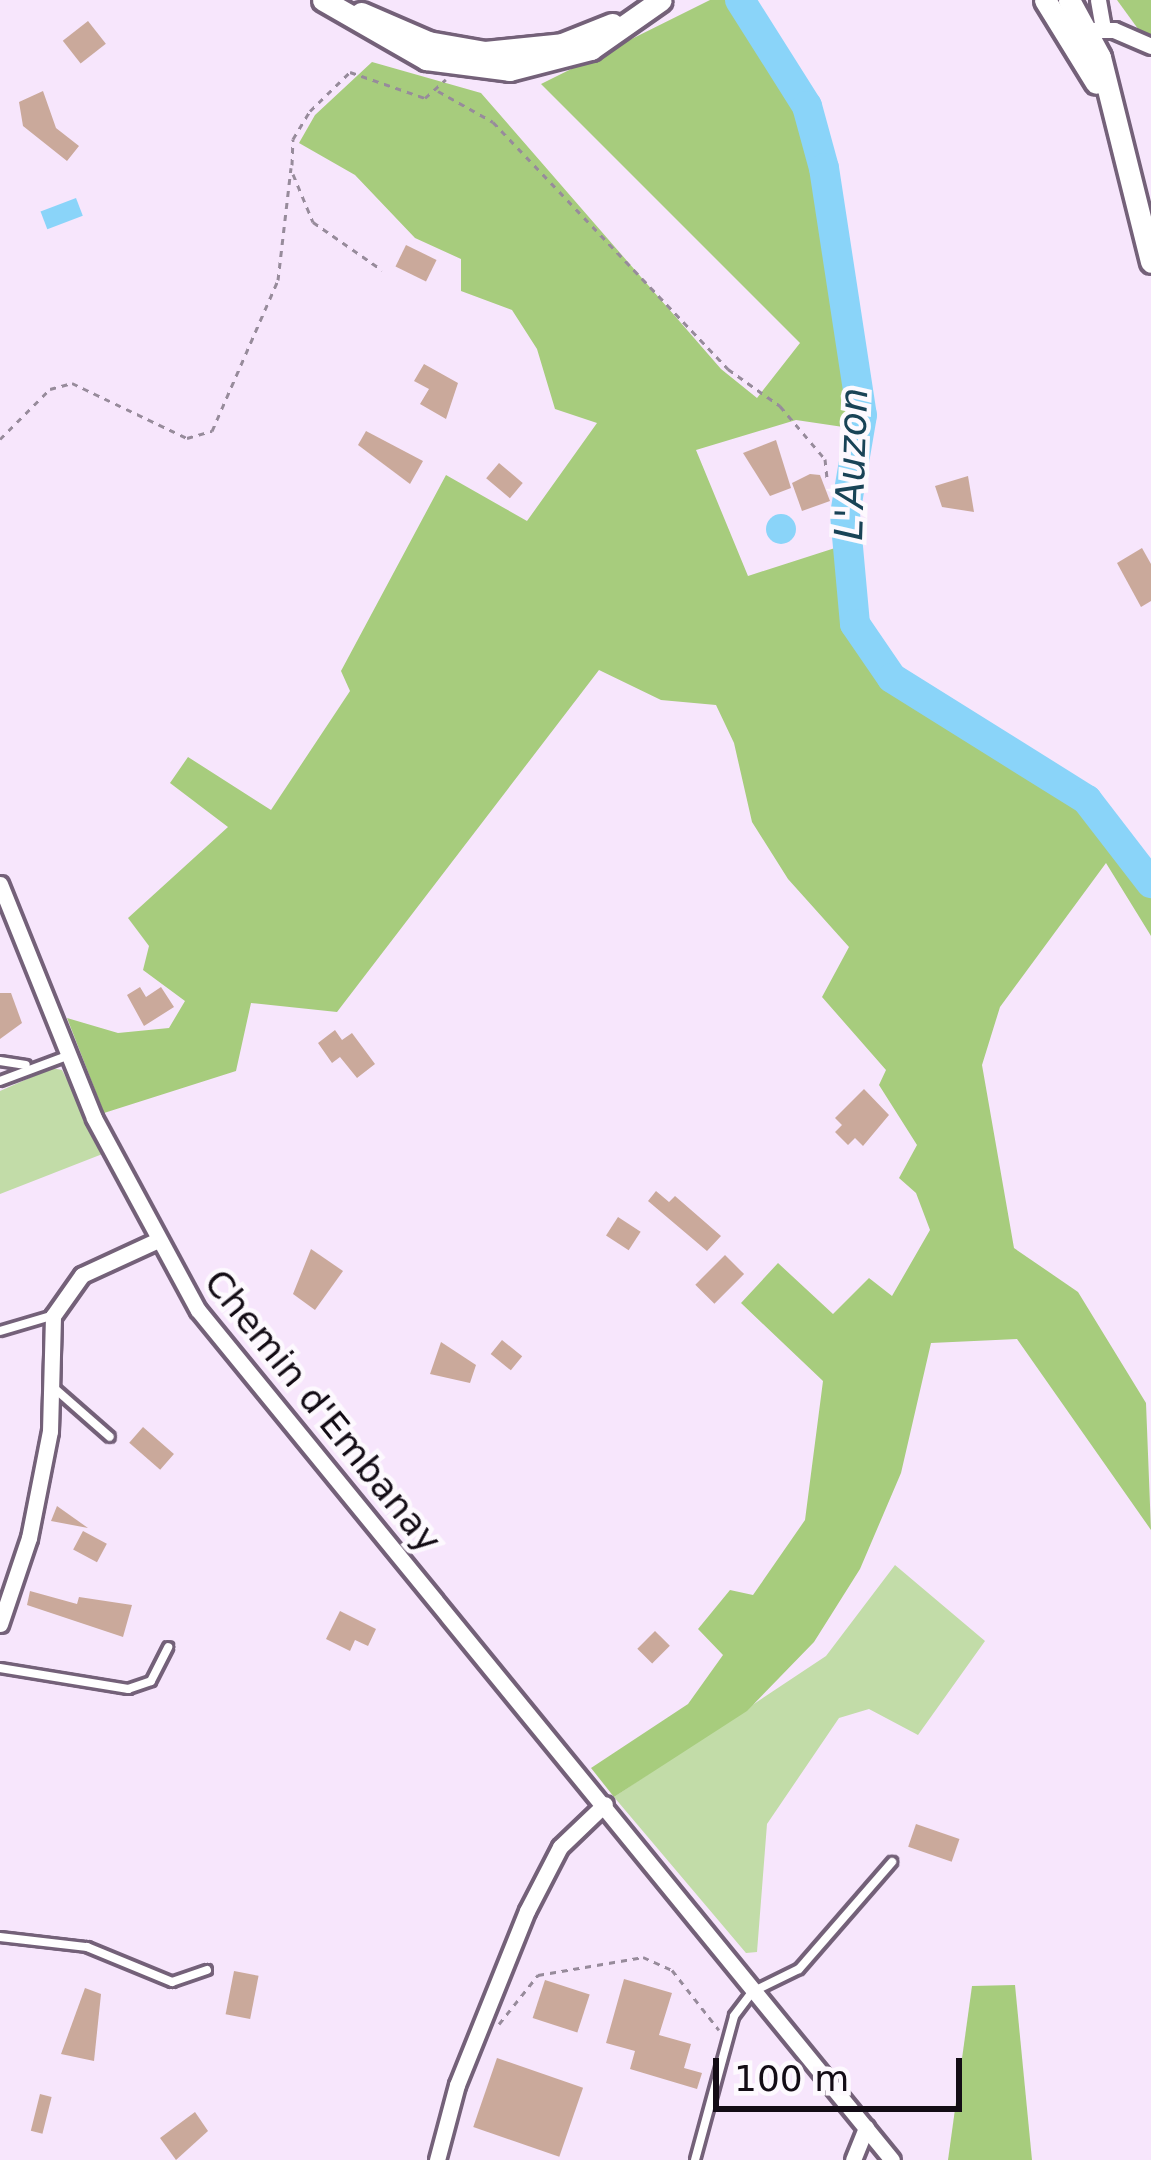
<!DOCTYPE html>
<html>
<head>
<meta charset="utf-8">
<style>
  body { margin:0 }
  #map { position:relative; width:1151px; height:2160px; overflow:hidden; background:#f7e6fc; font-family:"DejaVu Sans",sans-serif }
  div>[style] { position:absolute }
  .green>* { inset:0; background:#c2dca8 }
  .forest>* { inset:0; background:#a7cc7d }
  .water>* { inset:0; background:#8ad4f9; transform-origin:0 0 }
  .round { border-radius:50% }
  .river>* { height:30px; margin:-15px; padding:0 15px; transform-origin:15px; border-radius:15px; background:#8ad4f9 }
  .building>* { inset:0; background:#caa99b; transform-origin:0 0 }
  .path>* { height:3px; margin-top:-1.5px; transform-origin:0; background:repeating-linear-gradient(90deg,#978b9b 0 6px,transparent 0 12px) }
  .roads { filter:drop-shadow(3px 0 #746179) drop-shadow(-3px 0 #746179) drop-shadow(0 3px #746179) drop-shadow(0 -3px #746179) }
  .lane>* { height:8px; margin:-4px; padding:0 4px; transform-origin:4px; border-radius:4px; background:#fff }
  .street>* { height:15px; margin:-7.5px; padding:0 7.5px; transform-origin:7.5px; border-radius:7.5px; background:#fff }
  .secondary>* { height:21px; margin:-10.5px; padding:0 10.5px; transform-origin:10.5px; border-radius:10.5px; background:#fff }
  span { translate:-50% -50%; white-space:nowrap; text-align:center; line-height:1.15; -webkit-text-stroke:9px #fdf9fe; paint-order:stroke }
  .street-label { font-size:36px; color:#130c15 }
  .water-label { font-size:39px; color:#194356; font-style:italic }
  .scale { position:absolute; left:713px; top:2058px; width:249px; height:54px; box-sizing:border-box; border:6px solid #130c15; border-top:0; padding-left:15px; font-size:36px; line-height:42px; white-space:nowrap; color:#130c15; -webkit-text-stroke:9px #fdf9fe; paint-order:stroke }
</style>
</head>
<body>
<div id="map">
  <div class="green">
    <i style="clip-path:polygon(52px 1068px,62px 1070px,105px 1153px,0 1194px,0 1091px)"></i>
    <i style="clip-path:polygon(895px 1565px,985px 1641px,918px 1735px,869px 1709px,839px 1718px,767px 1824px,757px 1952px,746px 1953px,614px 1797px,826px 1656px)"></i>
  </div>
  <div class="forest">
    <i style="clip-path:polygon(710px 0,726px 0,795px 109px,821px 206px,855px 417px,850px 428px,796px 420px,696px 450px,748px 576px,835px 548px,847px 630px,887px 682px,1085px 807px,1151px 895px,1151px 936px,1106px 863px,1000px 1007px,982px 1065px,1014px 1248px,1078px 1292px,1146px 1403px,1151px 1530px,1017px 1339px,931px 1343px,901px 1473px,860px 1569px,814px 1642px,747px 1711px,614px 1797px,591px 1768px,688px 1704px,723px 1655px,698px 1629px,730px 1590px,753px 1595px,805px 1520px,823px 1381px,741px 1303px,778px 1263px,833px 1314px,869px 1278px,892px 1296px,930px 1230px,916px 1193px,899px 1178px,917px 1145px,879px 1085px,886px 1070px,822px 997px,849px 947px,788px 879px,752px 822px,734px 743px,716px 705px,661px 700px,599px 670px,337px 1012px,251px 1003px,236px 1071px,104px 1113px,67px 1018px,118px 1033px,169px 1028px,185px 1001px,143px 970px,149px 946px,128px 918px,228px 827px,170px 783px,188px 757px,271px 810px,350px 691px,341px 671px,446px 475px,527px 521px,597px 423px,555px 409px,537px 349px,512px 310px,461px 291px,461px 259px,415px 238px,355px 175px,299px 143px,315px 115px,372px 62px,481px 93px,721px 369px,757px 398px,800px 343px,541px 84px)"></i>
    <i style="clip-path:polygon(1117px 0,1151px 0,1151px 38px,1141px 33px)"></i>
    <i style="clip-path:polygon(1015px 1985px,1032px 2160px,948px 2160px,972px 1986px)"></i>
  </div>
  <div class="water">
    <i style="left:76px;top:198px;width:19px;height:38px;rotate:69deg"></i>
    <i class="round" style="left:766px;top:514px;width:30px;height:30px"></i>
  </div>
  <div class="river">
    <i style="left:740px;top:0;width:125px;rotate:57.7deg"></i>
    <i style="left:807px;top:106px;width:64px;rotate:74.7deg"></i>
    <i style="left:824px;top:168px;width:250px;rotate:81.3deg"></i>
    <i style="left:862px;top:415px;width:100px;rotate:99.7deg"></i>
    <i style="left:845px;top:514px;width:110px;rotate:84.8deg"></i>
    <i style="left:855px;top:624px;width:65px;rotate:55.6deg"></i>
    <i style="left:892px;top:678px;width:230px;rotate:32deg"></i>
    <i style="left:1087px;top:800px;width:105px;rotate:52.4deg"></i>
  </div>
  <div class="building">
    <i style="left:88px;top:21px;width:29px;height:32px;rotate:52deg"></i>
    <i style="clip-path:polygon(43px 91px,56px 128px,79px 146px,67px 161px,23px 126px,19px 102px)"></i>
    <i style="left:406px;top:245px;width:34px;height:24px;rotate:26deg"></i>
    <i style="clip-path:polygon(424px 364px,458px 383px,446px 419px,420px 404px,429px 389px,414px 381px)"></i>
    <i style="clip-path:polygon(366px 431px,423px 461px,410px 484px,358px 445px)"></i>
    <i style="clip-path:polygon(776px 440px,791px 488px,770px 496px,743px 453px)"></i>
    <i style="left:499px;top:463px;width:31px;height:20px;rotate:40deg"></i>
    <i style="clip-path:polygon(810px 474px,820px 475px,830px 501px,802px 511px,792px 483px)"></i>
    <i style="clip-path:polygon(968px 476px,974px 512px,942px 507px,935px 486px)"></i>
    <i style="clip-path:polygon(1142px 548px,1151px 564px,1151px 601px,1141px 607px,1117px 563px)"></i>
    <i style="clip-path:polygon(140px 987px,146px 997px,161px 987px,174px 1007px,144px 1026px,127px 995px)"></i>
    <i style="clip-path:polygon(0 993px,11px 993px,22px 1023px,0 1039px)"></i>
    <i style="clip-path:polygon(335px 1030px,342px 1040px,352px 1033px,375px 1064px,357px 1078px,340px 1057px,332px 1063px,318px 1043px)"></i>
    <i style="clip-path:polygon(864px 1089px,889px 1115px,863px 1146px,855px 1138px,848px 1145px,835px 1132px,842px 1125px,835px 1118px)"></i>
    <i style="clip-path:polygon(656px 1191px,669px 1202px,675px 1196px,721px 1236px,707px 1251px,648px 1201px)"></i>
    <i style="left:618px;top:1217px;width:27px;height:22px;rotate:33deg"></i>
    <i style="clip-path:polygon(311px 1249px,343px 1271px,315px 1310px,293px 1294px)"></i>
    <i style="left:725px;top:1255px;width:27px;height:42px;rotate:45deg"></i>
    <i style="left:502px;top:1340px;width:26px;height:18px;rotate:39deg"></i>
    <i style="clip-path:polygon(441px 1342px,476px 1365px,470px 1383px,430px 1374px)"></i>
    <i style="left:143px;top:1427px;width:41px;height:21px;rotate:41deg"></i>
    <i style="clip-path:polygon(57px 1506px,88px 1528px,51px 1521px)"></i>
    <i style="left:83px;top:1531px;width:27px;height:21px;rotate:28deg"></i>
    <i style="clip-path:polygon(30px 1591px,77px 1604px,79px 1597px,132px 1605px,123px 1637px,27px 1605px)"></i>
    <i style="clip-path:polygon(340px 1611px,376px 1629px,368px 1646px,355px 1640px,350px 1651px,326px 1639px)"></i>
    <i style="left:655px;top:1631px;width:21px;height:25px;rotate:45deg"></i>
    <i style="left:916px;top:1824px;width:46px;height:24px;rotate:19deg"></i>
    <i style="left:234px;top:1971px;width:25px;height:44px;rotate:11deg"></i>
    <i style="clip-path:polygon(624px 1979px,672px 1993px,659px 2035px,691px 2044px,684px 2068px,702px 2073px,697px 2089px,630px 2069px,635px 2051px,606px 2043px)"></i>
    <i style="left:545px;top:1980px;width:47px;height:40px;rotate:18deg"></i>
    <i style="clip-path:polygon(85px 1988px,101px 1994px,94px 2061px,61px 2054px)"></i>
    <i style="left:497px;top:2058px;width:91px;height:73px;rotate:19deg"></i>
    <i style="left:40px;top:2094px;width:12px;height:38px;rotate:14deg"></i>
    <i style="clip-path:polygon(195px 2112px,208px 2131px,176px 2160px,160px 2138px)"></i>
  </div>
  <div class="path">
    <i style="left:438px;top:91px;width:63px;rotate:29.4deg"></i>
    <i style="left:493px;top:122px;width:341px;rotate:46.4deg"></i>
    <i style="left:728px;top:369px;width:64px;rotate:35.4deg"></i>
    <i style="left:780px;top:406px;width:70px;rotate:49.7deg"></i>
    <i style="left:825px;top:459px;width:20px;rotate:84deg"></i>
    <i style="left:292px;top:165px;width:26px;rotate:-88deg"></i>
    <i style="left:293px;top:139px;width:33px;rotate:-59deg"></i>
    <i style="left:310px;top:111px;width:56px;rotate:-44.3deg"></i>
    <i style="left:350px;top:72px;width:79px;rotate:19.1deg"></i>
    <i style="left:425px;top:98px;width:28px;rotate:-42deg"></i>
    <i style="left:293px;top:174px;width:52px;rotate:67.4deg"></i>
    <i style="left:313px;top:222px;width:84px;rotate:34.8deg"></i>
    <i style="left:0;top:439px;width:71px;rotate:-45deg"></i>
    <i style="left:50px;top:389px;width:23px;rotate:-15deg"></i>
    <i style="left:72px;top:383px;width:127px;rotate:25.6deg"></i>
    <i style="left:187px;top:438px;width:26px;rotate:-16deg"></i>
    <i style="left:212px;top:431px;width:165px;rotate:-66.4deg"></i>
    <i style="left:278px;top:280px;width:113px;rotate:-83.4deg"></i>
    <i style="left:499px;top:2024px;width:63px;rotate:-51.5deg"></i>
    <i style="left:538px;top:1975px;width:107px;rotate:-9.7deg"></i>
    <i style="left:643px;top:1957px;width:32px;rotate:24deg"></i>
    <i style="left:672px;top:1970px;width:76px;rotate:51.9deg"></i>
  </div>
  <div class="roads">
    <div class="lane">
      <i style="left:0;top:1061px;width:26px;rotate:9deg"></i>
      <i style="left:0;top:1081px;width:72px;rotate:-20.5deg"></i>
      <i style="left:0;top:1331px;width:53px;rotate:-16.4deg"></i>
      <i style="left:54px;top:1388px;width:74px;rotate:41.2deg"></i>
      <i style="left:0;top:1668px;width:130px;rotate:9.3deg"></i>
      <i style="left:128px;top:1689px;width:24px;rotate:-19deg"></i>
      <i style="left:151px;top:1681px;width:38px;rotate:-63deg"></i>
      <i style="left:0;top:1937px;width:88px;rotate:6.6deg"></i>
      <i style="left:87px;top:1947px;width:92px;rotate:22.4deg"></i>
      <i style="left:172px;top:1982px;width:37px;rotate:-19deg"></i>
      <i style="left:695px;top:2160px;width:149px;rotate:-74.8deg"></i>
      <i style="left:734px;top:2016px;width:30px;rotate:-53deg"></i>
      <i style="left:752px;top:1992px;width:52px;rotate:-26.1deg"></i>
      <i style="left:799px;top:1969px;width:142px;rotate:-49deg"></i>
    </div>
    <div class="street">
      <i style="left:1098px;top:0;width:29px;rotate:80deg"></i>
      <i style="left:1089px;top:30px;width:25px"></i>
      <i style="left:1114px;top:30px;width:40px;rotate:23.4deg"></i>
      <i style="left:0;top:884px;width:252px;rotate:68.1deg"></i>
      <i style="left:94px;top:1118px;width:218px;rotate:61.6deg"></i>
      <i style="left:198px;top:1310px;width:1097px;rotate:50.77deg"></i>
      <i style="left:0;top:1624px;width:91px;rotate:-71.4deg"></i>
      <i style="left:29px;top:1538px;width:109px;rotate:-78.9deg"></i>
      <i style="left:50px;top:1431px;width:115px;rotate:-88.5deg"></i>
      <i style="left:53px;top:1316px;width:50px;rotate:-54.7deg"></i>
      <i style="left:82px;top:1275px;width:84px;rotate:-24.7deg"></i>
      <i style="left:437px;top:2160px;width:78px;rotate:-75.1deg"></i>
      <i style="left:457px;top:2085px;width:188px;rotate:-68.1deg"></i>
      <i style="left:527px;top:1911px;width:72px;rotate:-62.7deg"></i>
      <i style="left:560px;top:1847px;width:62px;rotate:-43.7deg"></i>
      <i style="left:853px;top:2160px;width:35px;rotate:-68deg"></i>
    </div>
    <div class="secondary">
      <i style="left:323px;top:0;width:119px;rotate:29.8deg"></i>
      <i style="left:426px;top:59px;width:84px;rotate:7.5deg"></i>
      <i style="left:509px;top:70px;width:85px;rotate:-14.4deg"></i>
      <i style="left:591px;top:49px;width:85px;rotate:-35deg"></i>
      <i style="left:1045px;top:0;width:97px;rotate:58.4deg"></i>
      <i style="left:1069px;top:0;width:65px;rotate:61.5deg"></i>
      <i style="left:1100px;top:57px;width:211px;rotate:76deg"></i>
      <i style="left:361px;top:13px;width:73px;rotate:23.4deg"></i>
      <i style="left:428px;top:42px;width:58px;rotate:10deg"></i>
      <i style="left:485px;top:52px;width:77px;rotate:-5.9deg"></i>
      <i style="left:562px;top:44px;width:54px;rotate:-21.8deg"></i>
    </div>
  </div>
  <div class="street-label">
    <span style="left:323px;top:1411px;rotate:51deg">Chemin d'Embanay</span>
  </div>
  <div class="water-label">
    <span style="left:852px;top:464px;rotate:-88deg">L'Auzon</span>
  </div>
  <div class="scale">100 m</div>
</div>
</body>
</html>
